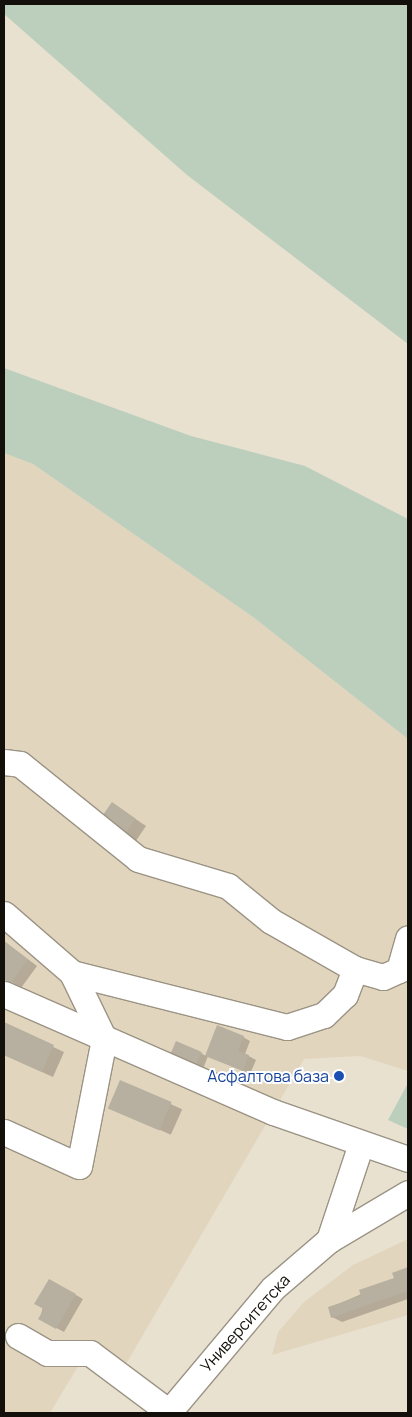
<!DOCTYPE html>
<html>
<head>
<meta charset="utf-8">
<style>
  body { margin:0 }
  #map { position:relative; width:412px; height:1417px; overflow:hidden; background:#e9e1d0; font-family:Manrope,sans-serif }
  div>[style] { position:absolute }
  .built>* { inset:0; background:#e1d5bd }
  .green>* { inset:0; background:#bccfbd }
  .shadow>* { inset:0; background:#0003; transform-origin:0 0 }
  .building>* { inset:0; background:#b7af9f; transform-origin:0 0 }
  .roads { filter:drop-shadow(1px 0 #9b9384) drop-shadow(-1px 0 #9b9384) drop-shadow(0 1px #9b9384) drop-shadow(0 -1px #9b9384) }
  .minor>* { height:25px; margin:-12.5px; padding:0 12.5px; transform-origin:12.5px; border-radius:12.5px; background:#fff }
  .dots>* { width:14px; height:14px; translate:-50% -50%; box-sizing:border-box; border:2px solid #fff; border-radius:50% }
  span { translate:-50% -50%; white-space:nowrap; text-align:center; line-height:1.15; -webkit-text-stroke:4px #fff; paint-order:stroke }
  .transit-label { font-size:16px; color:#164399 }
  .right { translate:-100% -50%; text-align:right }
  .street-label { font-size:16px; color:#13100b }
  .frame { position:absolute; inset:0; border:5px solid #13100b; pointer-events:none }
</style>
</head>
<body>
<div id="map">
  <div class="built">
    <i style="clip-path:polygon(4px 453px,33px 464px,253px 617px,408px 739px,408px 1071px,360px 1056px,304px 1059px,119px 1376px,83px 1358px,50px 1413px,4px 1413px)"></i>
    <i style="clip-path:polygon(408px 1239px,408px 1315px,272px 1355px,278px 1332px,304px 1302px,353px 1265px)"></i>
  </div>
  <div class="green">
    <i style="clip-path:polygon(4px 4px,408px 4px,408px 344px,187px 175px,4px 14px)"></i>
    <i style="clip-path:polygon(4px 368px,191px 436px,305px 466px,408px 519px,408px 739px,253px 617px,33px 464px,4px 453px)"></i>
    <i style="clip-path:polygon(408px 1083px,408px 1129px,388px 1120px)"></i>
  </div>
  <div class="shadow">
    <i style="left:112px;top:803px;width:41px;height:19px;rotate:34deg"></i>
    <i style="clip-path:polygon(4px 941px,37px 966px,21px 988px,4px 977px)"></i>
    <i style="clip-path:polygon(4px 1024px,64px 1052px,53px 1077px,4px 1055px)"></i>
    <i style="clip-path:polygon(243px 1037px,250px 1041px,245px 1054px,256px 1060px,250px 1074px,208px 1056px,201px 1074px,176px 1063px,201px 1053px,206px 1056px)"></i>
    <i style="left:121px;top:1082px;width:67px;height:28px;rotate:24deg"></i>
    <i style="clip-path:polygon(408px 1269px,408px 1299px,342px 1322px,332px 1317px,329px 1308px,396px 1279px,394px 1273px)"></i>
    <i style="clip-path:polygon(49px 1280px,83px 1299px,64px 1332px,40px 1319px)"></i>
  </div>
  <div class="building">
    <i style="left:112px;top:802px;width:29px;height:20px;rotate:35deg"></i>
    <i style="clip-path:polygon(4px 941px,28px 960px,10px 984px,4px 979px)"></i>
    <i style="clip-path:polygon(4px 1022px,54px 1045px,42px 1072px,4px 1055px)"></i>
    <i style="clip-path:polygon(217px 1025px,244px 1036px,238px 1051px,249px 1055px,243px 1071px,205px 1056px)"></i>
    <i style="left:176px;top:1041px;width:28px;height:21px;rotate:23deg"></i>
    <i style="left:120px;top:1080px;width:56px;height:31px;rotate:23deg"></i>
    <i style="clip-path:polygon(408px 1267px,408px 1291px,331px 1318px,328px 1307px,361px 1296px,359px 1290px,394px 1278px,392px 1273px)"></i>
    <i style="clip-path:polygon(49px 1279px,76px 1294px,56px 1329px,38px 1319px,44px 1309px,34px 1304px)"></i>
  </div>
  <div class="roads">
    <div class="minor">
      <i style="left:4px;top:762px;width:16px;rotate:7deg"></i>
      <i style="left:20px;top:764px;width:151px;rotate:38.8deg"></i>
      <i style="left:138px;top:859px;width:94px;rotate:16.7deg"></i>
      <i style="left:228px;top:886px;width:55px;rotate:39.1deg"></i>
      <i style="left:271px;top:921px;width:97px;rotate:29.7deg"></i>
      <i style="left:355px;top:969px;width:29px;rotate:16deg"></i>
      <i style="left:383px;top:977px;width:17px;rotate:-24deg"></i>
      <i style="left:399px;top:970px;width:33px;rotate:-74deg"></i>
      <i style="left:4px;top:914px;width:90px;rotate:40.9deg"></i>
      <i style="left:72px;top:973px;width:73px;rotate:64.1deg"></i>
      <i style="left:104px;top:1039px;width:129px;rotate:101.1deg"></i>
      <i style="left:79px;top:1166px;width:82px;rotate:-155.6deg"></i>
      <i style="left:72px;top:973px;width:222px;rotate:14.1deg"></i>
      <i style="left:287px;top:1027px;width:39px;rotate:-18deg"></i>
      <i style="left:324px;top:1015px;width:29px;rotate:-44deg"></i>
      <i style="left:345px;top:995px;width:28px;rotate:-69deg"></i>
      <i style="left:4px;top:994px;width:294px;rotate:23.7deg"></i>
      <i style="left:273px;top:1112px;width:143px;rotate:19.2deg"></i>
      <i style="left:329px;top:1240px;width:101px;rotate:-71.6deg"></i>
      <i style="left:18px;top:1336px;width:34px;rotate:30deg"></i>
      <i style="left:47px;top:1353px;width:43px"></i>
      <i style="left:90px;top:1353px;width:99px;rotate:36.8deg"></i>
      <i style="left:168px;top:1413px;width:163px;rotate:-50deg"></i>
      <i style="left:273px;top:1288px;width:74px;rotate:-40.6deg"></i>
      <i style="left:329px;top:1240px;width:92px;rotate:-30.7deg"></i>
    </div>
  </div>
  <div class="dots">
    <i style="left:339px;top:1076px;background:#1a4fb4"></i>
  </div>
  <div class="transit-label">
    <span class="right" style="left:329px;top:1076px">Асфалтова база</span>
  </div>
  <div class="street-label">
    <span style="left:245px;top:1323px;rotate:-48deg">Университетска</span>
  </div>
  <div class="frame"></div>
</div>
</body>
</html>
